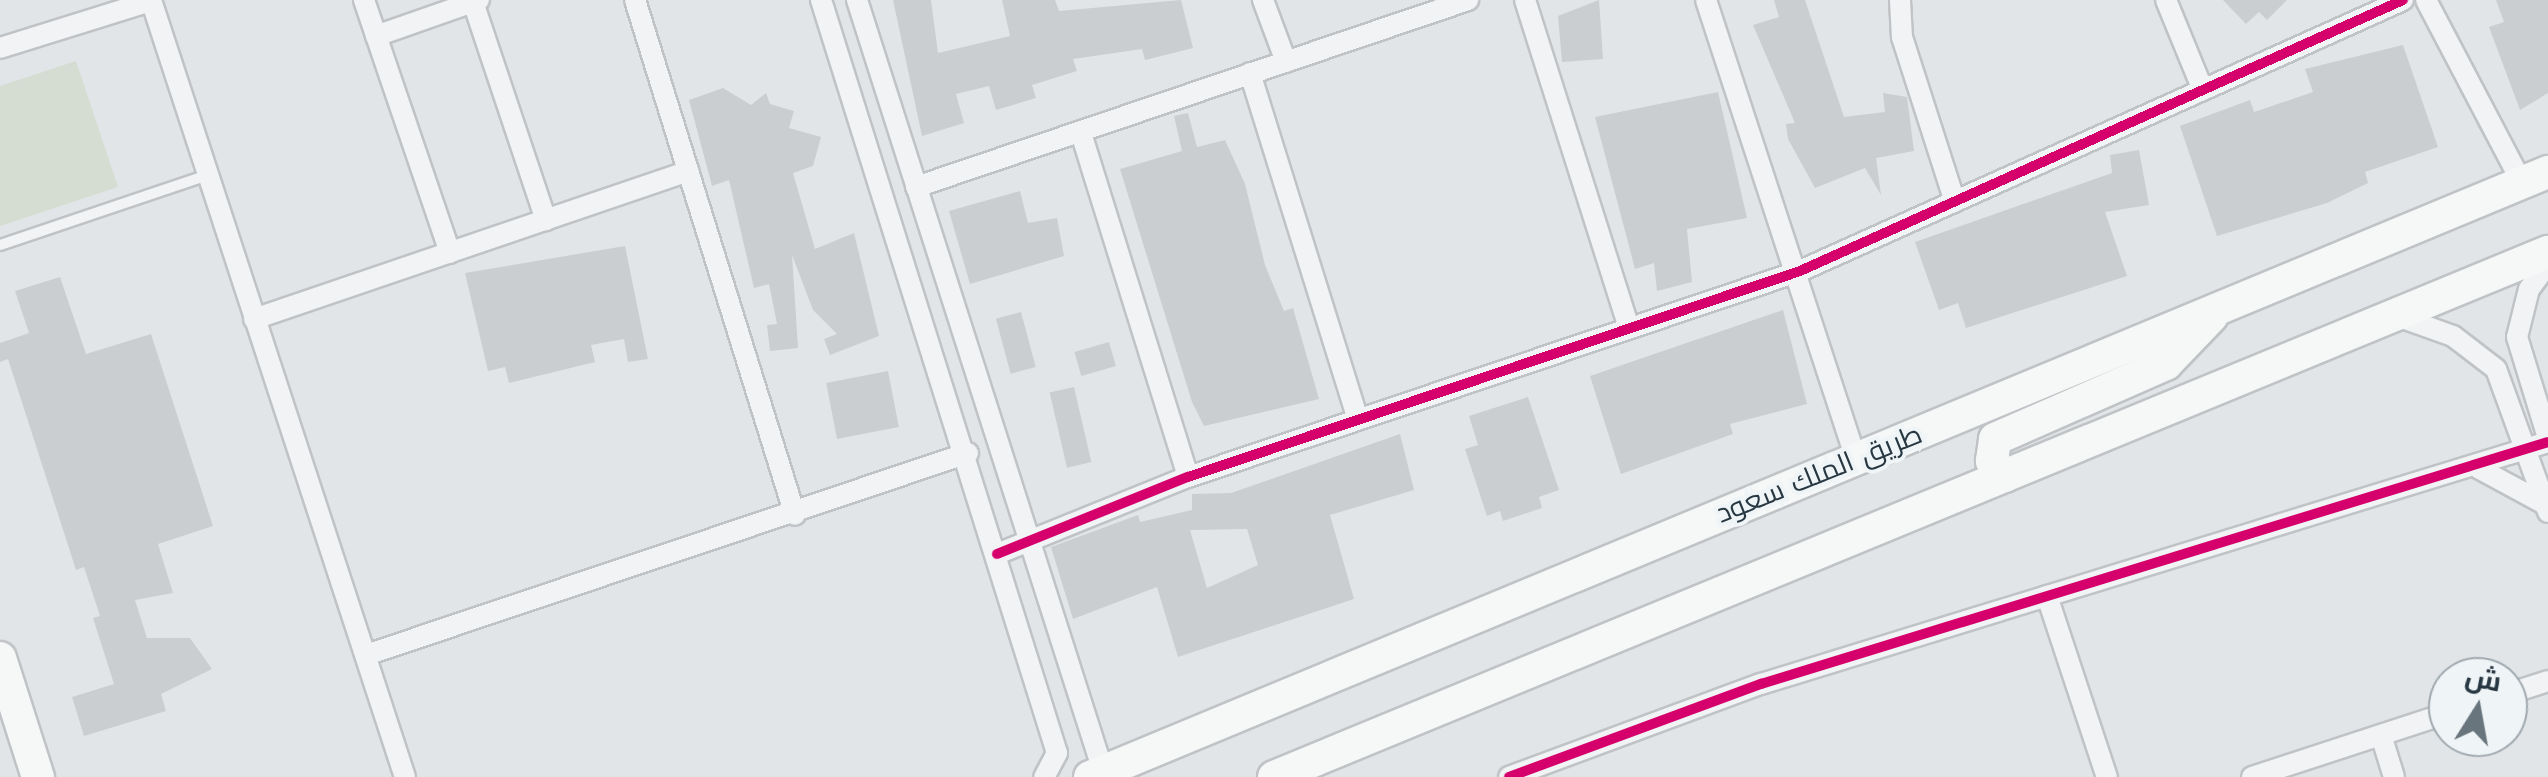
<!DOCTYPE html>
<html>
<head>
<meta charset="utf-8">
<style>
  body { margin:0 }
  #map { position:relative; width:2548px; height:777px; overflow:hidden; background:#e2e5e8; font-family:"Work Sans",Cairo,sans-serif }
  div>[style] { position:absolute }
  .green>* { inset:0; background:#d5dcd2 }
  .building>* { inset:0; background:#caced0; transform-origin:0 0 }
  .roads { filter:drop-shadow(2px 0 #c0c3c6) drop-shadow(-2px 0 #c0c3c6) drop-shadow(0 2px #c0c3c6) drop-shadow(0 -2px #c0c3c6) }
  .service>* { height:10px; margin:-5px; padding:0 5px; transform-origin:5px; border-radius:5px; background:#f2f3f4 }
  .minor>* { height:20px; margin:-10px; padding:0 10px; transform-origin:10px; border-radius:10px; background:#f2f3f4 }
  .primary>* { height:32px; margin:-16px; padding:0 16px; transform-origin:16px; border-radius:16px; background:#f6f7f7 }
  .cycleway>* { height:10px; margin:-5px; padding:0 5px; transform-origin:5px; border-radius:5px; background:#d6006c }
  span { translate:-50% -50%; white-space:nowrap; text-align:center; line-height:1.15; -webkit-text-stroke:8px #eff4f7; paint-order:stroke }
  .street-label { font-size:28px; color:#283842 }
  .north { position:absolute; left:2428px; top:657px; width:100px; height:100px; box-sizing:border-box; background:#eff4f7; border:2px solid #9fa9af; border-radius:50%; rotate:11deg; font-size:28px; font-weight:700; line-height:40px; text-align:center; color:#283842 }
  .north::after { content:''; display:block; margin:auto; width:35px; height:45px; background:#69757c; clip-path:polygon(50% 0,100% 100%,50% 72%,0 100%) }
</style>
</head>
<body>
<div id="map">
  <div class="green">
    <i style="clip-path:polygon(76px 61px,118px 187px,0 226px,0 86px)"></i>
  </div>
  <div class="building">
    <i style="clip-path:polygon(893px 0,931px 0,938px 53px,1010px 36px,1002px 0,1055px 0,1059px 11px,1181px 0,1193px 48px,1145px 60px,1142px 49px,1073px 59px,1077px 71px,1032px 85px,1036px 98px,996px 110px,989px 86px,956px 94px,964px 123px,922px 136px)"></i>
    <i style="clip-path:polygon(1599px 0,1603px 59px,1562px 62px,1558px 16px)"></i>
    <i style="clip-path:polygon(1774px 0,1805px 0,1844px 117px,1885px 112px,1883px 93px,1907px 97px,1914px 151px,1876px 158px,1881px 195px,1865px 168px,1815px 188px,1788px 139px,1786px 124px,1795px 123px,1753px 25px,1779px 17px)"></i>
    <i style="clip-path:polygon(2223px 0,2287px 0,2267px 20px,2259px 12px,2246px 24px)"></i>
    <i style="clip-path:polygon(2496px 0,2548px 0,2548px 93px,2520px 110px,2489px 27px,2504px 22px)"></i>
    <i style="clip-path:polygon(2403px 45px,2438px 147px,2365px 172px,2368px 183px,2327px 203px,2217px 236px,2180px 126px,2250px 100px,2254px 112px,2313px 92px,2305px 69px)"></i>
    <i style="clip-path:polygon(723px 88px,751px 105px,766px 93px,770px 104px,794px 111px,789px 128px,821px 137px,813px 166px,793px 173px,815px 249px,854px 233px,879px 336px,830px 355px,824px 339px,837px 334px,813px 310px,792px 255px,798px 348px,770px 351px,767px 325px,777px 324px,769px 284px,754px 288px,729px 180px,712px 186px,689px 100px)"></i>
    <i style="clip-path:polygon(1718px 92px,1747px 218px,1687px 229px,1692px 282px,1657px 291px,1654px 263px,1635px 269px,1595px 117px)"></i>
    <i style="clip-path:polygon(1188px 113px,1197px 147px,1225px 140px,1245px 184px,1265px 265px,1284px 311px,1293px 308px,1319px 399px,1204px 426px,1192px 402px,1120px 169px,1182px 151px,1174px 116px)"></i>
    <i style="clip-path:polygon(2139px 150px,2149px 205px,2105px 212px,2127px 276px,1966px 328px,1958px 303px,1939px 310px,1915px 242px,2112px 173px,2110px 155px)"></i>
    <i style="clip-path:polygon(1020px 191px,1028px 223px,1057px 218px,1064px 256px,970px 284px,949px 211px)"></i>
    <i style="clip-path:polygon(625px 246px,648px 359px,628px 362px,624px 339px,591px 345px,595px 362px,509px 383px,505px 367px,488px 371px,465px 273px)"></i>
    <i style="clip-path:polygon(60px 277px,86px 354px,151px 334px,213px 526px,158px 544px,173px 593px,135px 600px,147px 638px,190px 638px,212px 669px,161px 694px,166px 711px,84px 736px,72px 697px,114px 684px,93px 618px,100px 616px,84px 567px,76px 570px,8px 359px,0 362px,0 343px,29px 333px,15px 291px)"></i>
    <i style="clip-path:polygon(1783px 310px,1807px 404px,1730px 424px,1733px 434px,1621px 474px,1590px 376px)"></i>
    <i style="left:1021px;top:312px;width:57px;height:26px;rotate:75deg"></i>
    <i style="left:1109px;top:342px;width:25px;height:36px;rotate:74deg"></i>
    <i style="left:888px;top:371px;width:57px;height:63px;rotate:79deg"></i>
    <i style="left:1074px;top:387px;width:77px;height:25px;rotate:77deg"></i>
    <i style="clip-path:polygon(1528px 397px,1559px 490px,1539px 497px,1542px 508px,1503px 521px,1500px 511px,1487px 516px,1465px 449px,1478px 445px,1469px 416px)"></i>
    <i style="clip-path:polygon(evenodd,1400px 434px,1414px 490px,1330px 515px,1354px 599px,1178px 657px,1157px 587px,1073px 619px,1051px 547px,1138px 515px,1140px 522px,1192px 510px,1192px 494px,1231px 493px,1400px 434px,1247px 529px,1258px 565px,1207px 588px,1190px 530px,1247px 529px)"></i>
  </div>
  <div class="roads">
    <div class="service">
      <i style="left:0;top:245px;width:219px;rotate:-18.6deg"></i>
    </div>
    <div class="minor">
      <i style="left:151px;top:0;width:817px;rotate:71.9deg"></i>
      <i style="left:364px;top:0;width:267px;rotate:71.2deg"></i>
      <i style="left:635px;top:0;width:539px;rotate:72.74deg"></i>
      <i style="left:821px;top:0;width:789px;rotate:72.6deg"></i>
      <i style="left:1057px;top:753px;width:27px;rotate:118deg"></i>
      <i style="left:857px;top:0;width:809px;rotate:72.3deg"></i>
      <i style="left:1263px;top:0;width:66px;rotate:69.6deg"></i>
      <i style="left:1525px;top:0;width:344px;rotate:72.4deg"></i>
      <i style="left:1706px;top:0;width:483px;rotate:71.9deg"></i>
      <i style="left:1900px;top:0;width:37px;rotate:87deg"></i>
      <i style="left:1902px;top:37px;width:173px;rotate:72.2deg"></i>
      <i style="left:2166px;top:0;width:97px;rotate:67.7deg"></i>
      <i style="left:2426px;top:0;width:207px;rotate:62.3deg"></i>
      <i style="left:473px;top:2px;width:230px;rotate:71.5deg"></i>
      <i style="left:376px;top:36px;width:109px;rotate:-19.3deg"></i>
      <i style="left:0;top:48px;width:158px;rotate:-17.3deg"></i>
      <i style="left:1250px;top:73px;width:363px;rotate:72.7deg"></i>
      <i style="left:1081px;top:133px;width:360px;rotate:72.7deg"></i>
      <i style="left:916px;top:187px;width:583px;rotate:-18.71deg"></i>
      <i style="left:2548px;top:264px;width:31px;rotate:127deg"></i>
      <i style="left:2529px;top:289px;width:49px;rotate:104deg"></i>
      <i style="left:2517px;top:337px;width:106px;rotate:72.9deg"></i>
      <i style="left:2397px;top:316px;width:59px;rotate:19.7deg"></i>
      <i style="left:2453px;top:336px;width:54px;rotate:37.5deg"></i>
      <i style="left:2496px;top:369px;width:152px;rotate:70deg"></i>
      <i style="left:254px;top:319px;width:459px;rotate:-18.8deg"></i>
      <i style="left:2478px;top:468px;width:74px;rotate:28.3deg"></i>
      <i style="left:997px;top:554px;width:206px;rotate:-22deg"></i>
      <i style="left:1188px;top:477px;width:646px;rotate:-18.6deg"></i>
      <i style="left:1800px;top:271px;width:661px;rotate:-24.2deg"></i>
      <i style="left:2047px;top:596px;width:191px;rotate:71.7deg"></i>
      <i style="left:366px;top:655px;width:635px;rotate:-18.55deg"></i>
      <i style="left:2508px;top:694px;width:42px;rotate:-18deg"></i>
      <i style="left:2381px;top:735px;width:44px;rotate:72.8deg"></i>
      <i style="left:1509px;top:777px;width:269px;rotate:-20.3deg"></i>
      <i style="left:1761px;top:684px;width:823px;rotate:-17.09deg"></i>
      <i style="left:2252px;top:777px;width:206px;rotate:-18.1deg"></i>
    </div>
    <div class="primary">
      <i style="left:2005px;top:476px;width:20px;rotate:-131deg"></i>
      <i style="left:1992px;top:461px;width:22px;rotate:-82deg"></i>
      <i style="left:1995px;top:439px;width:187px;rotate:-23.7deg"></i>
      <i style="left:2166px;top:364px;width:66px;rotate:-46.2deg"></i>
      <i style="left:0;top:658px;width:125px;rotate:72.3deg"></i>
      <i style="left:1090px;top:777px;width:1579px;rotate:-22.54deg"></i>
      <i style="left:1274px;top:777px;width:1378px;rotate:-22.4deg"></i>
    </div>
  </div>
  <div class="cycleway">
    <i style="left:997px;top:554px;width:206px;rotate:-22deg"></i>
    <i style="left:1188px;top:477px;width:646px;rotate:-18.6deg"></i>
    <i style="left:1800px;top:271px;width:661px;rotate:-24.2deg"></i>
    <i style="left:1509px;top:777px;width:269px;rotate:-20.3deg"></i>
    <i style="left:1761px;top:684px;width:823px;rotate:-17.09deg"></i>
  </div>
  <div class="street-label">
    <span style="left:1819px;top:474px;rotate:-22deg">طريق الملك سعود</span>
  </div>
  <div class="north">ش</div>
</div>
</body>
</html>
